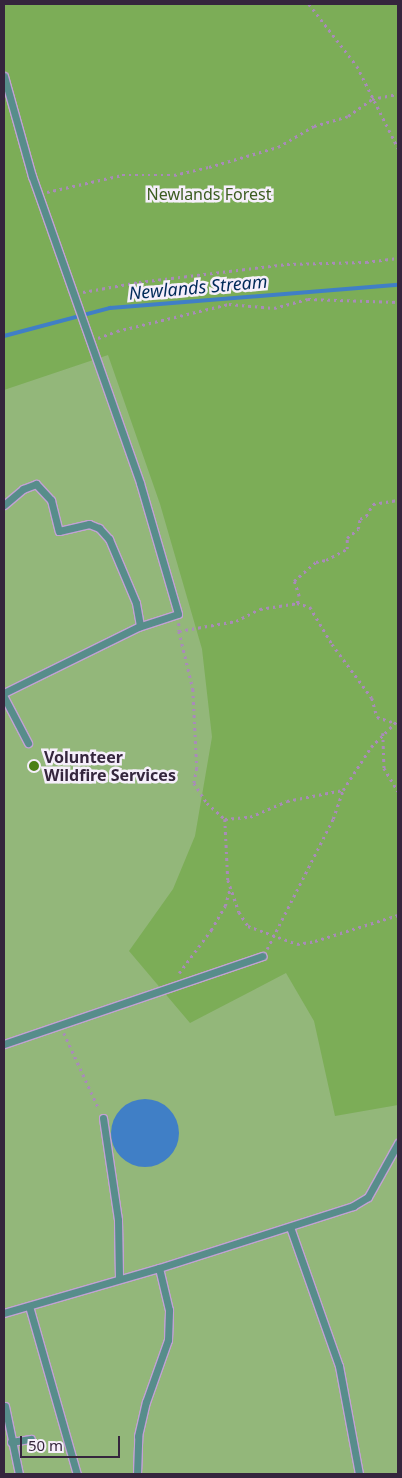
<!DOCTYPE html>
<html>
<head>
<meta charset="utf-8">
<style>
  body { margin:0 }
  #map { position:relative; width:402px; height:1478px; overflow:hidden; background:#e6c0fb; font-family:"Noto Sans",sans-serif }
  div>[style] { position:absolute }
  .green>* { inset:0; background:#93b77a; transform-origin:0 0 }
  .forest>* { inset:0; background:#7cad57 }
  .water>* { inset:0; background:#407fc6 }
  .round { border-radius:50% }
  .stream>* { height:4px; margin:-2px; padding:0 2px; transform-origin:2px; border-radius:2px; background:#407fc6 }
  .path>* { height:2.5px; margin-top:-1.25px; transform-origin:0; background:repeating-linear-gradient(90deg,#a98bb9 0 2.5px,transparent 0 6.5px) }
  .roads { filter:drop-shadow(1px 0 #c3a1d5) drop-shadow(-1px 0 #c3a1d5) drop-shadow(0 1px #c3a1d5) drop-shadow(0 -1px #c3a1d5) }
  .service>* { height:7px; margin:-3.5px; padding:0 3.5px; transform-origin:3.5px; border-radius:3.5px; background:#578d8b }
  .dots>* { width:14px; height:14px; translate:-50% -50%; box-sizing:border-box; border:2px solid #f6effb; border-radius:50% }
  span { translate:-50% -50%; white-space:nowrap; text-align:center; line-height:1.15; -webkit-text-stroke:5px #f6effb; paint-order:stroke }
  .park-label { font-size:16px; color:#3c5c21 }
  .poi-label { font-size:16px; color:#35263d; font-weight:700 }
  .left { translate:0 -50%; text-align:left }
  .water-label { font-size:18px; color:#002a58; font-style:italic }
  .frame { position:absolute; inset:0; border:5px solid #35263d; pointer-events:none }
  .scale { position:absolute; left:20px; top:1436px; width:100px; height:22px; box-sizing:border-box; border:2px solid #35263d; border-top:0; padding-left:6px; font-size:15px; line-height:18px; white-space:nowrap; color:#35263d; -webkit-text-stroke:4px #f6effb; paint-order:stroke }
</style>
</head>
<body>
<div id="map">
  <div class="green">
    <i style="left:4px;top:4px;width:394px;height:1470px"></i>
  </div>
  <div class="forest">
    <i style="clip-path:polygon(4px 4px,398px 4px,398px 1105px,335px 1116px,314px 1021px,286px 973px,190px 1023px,129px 951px,173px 889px,195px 836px,212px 737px,202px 649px,160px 504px,108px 355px,4px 390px)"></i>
  </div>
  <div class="water">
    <i class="round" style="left:111px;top:1099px;width:68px;height:68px"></i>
  </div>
  <div class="stream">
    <i style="left:4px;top:336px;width:110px;rotate:-14.8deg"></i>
    <i style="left:110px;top:308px;width:289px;rotate:-4.6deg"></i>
  </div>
  <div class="path">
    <i style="left:309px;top:4px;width:78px;rotate:52.3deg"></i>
    <i style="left:357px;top:66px;width:92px;rotate:63.4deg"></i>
    <i style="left:47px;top:192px;width:77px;rotate:-12.8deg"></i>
    <i style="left:122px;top:175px;width:52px"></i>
    <i style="left:174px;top:175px;width:36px;rotate:-13deg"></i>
    <i style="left:209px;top:167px;width:72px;rotate:-16.2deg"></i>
    <i style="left:278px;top:147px;width:42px;rotate:-30.3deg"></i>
    <i style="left:314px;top:126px;width:35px;rotate:-16deg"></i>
    <i style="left:348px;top:116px;width:29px;rotate:-35deg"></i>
    <i style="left:372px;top:99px;width:26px;rotate:-11deg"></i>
    <i style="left:83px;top:292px;width:57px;rotate:-10.1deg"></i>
    <i style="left:139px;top:282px;width:149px;rotate:-6.9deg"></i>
    <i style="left:287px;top:264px;width:79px;rotate:-1.5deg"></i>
    <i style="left:366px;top:262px;width:32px;rotate:-7deg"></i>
    <i style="left:98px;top:338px;width:20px;rotate:-20deg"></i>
    <i style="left:117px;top:331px;width:115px;rotate:-13.6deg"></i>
    <i style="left:229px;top:304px;width:45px;rotate:5.1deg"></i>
    <i style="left:274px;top:308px;width:35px;rotate:-15deg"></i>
    <i style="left:308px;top:299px;width:90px;rotate:1.9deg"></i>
    <i style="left:297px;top:603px;width:14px;rotate:17deg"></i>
    <i style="left:310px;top:607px;width:43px;rotate:59.3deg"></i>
    <i style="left:332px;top:644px;width:67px;rotate:53.5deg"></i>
    <i style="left:372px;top:698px;width:20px;rotate:75deg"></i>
    <i style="left:377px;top:717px;width:19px;rotate:18deg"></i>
    <i style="left:179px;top:623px;width:8px;rotate:90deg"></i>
    <i style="left:179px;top:631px;width:58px;rotate:-10deg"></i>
    <i style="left:236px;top:621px;width:27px;rotate:-27deg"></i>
    <i style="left:260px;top:609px;width:37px;rotate:-9deg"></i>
    <i style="left:297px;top:603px;width:7px;rotate:-74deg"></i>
    <i style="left:299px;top:596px;width:16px;rotate:-108deg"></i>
    <i style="left:294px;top:581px;width:29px;rotate:-41deg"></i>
    <i style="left:316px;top:562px;width:10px;rotate:-11deg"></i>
    <i style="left:326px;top:560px;width:24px;rotate:-28deg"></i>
    <i style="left:347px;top:549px;width:11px;rotate:-90deg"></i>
    <i style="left:347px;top:538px;width:14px;rotate:-39deg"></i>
    <i style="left:358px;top:529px;width:10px;rotate:-79deg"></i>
    <i style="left:360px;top:519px;width:7px;rotate:-27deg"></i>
    <i style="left:366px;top:516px;width:14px;rotate:-60deg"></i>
    <i style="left:373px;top:504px;width:25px;rotate:-9deg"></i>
    <i style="left:179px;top:631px;width:60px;rotate:76.4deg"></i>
    <i style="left:193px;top:689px;width:79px;rotate:87.1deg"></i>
    <i style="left:197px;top:768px;width:15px;rotate:101deg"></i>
    <i style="left:194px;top:783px;width:24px;rotate:57deg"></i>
    <i style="left:207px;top:803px;width:24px;rotate:42deg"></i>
    <i style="left:225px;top:819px;width:25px;rotate:-5deg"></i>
    <i style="left:250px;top:817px;width:40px;rotate:-23.4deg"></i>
    <i style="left:287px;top:801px;width:57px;rotate:-11.1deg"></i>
    <i style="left:383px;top:733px;width:35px;rotate:88deg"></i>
    <i style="left:384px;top:768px;width:27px;rotate:59deg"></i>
    <i style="left:225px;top:819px;width:61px;rotate:87.2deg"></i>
    <i style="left:228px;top:880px;width:34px;rotate:71deg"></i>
    <i style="left:239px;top:912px;width:17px;rotate:57deg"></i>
    <i style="left:248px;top:926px;width:52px;rotate:20.2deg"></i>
    <i style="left:297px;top:944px;width:18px;rotate:-9deg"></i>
    <i style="left:315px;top:941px;width:87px;rotate:-17.4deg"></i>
    <i style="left:267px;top:949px;width:146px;rotate:-63.1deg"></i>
    <i style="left:333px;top:819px;width:31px;rotate:-71deg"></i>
    <i style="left:343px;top:790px;width:51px;rotate:-56.9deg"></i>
    <i style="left:371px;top:747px;width:38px;rotate:-45deg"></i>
    <i style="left:179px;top:973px;width:54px;rotate:-53.3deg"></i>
    <i style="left:211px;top:930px;width:28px;rotate:-60deg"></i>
    <i style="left:225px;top:906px;width:18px;rotate:-74deg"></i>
    <i style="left:64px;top:1033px;width:84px;rotate:65.3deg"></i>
  </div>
  <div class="roads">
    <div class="service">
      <i style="left:4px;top:76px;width:104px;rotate:74.4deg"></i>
      <i style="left:32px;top:176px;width:325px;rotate:70.6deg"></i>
      <i style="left:140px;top:483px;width:136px;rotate:73.8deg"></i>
      <i style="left:178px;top:614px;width:40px;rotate:162deg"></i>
      <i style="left:140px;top:626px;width:152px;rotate:153.8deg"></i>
      <i style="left:4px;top:505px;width:25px;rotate:-40deg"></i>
      <i style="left:23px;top:489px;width:14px;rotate:-21deg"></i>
      <i style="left:36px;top:484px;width:22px;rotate:47deg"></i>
      <i style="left:51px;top:500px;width:32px;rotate:76deg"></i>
      <i style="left:59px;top:531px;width:31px;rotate:-13deg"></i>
      <i style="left:89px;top:524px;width:11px;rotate:22deg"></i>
      <i style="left:99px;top:528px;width:15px;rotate:48deg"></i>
      <i style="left:109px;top:539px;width:69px;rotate:67.1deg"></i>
      <i style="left:136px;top:603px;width:23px;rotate:80deg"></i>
      <i style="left:4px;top:697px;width:52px;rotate:62.4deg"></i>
      <i style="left:4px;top:1044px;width:273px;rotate:-18.8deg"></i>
      <i style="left:103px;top:1118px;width:103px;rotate:81.6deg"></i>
      <i style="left:118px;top:1220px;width:59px;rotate:89deg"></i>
      <i style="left:290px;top:1227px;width:147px;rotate:70.6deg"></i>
      <i style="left:339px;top:1366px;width:110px;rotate:79.5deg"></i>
      <i style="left:29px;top:1306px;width:175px;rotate:74.1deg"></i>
      <i style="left:4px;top:1313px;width:161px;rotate:-16.2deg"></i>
      <i style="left:5px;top:1406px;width:69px;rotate:78.4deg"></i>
      <i style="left:11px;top:1442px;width:20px;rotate:-9deg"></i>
      <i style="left:137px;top:1474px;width:38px;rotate:-88deg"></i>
      <i style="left:138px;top:1436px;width:35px;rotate:-77deg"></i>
      <i style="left:146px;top:1402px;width:66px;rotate:-70.5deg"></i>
      <i style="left:168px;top:1340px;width:30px;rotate:-88deg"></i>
      <i style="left:169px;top:1310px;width:43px;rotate:-103.4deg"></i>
      <i style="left:159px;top:1268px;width:204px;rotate:-17.7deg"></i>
      <i style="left:353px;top:1206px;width:17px;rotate:-31deg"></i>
      <i style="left:368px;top:1197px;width:62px;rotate:-60.9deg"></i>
    </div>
  </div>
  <div class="dots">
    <i style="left:34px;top:766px;background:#4b8016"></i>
  </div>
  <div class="park-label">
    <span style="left:209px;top:194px">Newlands Forest</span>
  </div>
  <div class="poi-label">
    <span class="left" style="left:44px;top:766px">Volunteer<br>Wildfire Services</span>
  </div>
  <div class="water-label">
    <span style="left:198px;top:287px;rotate:-5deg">Newlands Stream</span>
  </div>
  <div class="frame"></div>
  <div class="scale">50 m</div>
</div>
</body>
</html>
